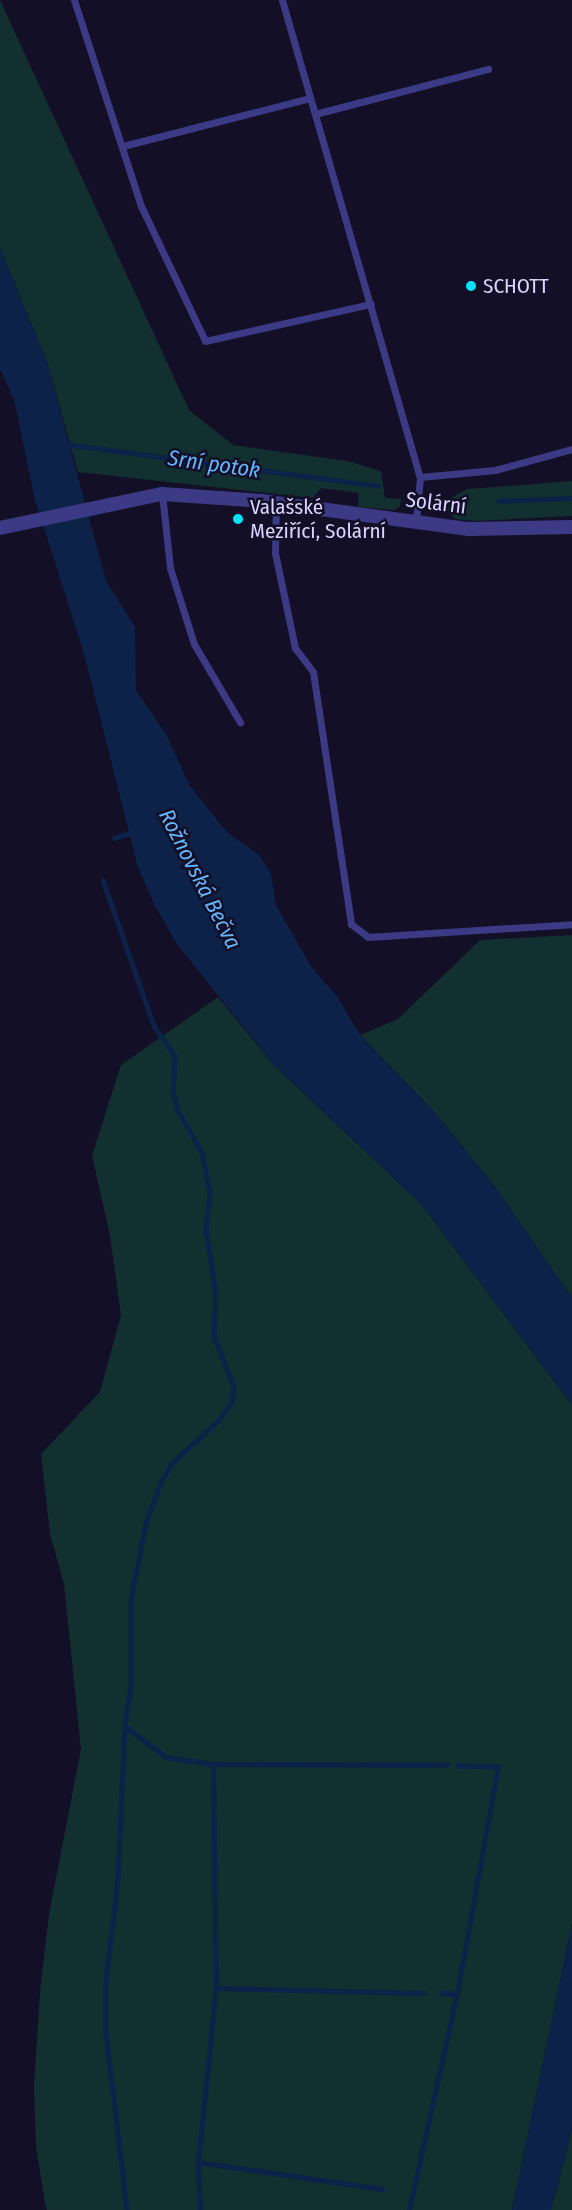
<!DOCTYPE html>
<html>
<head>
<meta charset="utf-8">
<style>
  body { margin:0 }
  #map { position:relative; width:572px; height:2210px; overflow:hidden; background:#130f26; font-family:"Fira Sans Condensed",sans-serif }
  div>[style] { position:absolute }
  .green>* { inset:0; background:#12302f }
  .water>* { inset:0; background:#0c2248 }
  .stream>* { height:4.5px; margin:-2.25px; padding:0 2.25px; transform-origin:2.25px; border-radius:2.25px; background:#0c2248 }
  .service>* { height:7px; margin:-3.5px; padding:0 3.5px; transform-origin:3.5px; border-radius:3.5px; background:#3d3a85 }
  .minor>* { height:14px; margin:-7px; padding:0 7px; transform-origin:7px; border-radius:7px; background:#3d3a85 }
  .dots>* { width:16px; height:16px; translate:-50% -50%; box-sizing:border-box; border:3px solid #130f26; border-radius:50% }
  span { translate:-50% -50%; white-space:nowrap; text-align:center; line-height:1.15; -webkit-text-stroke:5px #130f26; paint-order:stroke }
  .poi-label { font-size:21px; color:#d9d4ff }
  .left { translate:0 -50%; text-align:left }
  .street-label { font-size:21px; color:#d9d4ff }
  .water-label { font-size:22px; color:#62b6ff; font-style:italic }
</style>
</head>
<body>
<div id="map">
  <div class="green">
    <i style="clip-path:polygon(0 0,189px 410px,233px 445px,347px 461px,381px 471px,385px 498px,401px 499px,400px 506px,395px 510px,358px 507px,359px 493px,321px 488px,313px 498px,78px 472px,47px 362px,0 248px)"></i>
    <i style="clip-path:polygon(572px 481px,572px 516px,476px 521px,455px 519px,440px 504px,467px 489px)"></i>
    <i style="clip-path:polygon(572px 935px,572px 1298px,495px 1187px,436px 1114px,360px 1035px,398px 1019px,480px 940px)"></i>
    <i style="clip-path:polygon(218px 997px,274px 1065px,422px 1205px,572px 1405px,572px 1924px,512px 2210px,47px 2210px,45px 2204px,36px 2145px,34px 2086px,40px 1992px,49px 1914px,81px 1749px,64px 1584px,50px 1534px,41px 1454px,100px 1392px,121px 1315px,110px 1236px,92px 1155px,121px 1065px)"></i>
    <i style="clip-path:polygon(572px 2129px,572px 2210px,551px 2210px,554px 2198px)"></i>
  </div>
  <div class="water">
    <i style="clip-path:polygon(0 248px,47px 362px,106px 581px,135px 627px,136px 690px,166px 734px,190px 786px,227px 832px,260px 856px,271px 874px,276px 905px,312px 968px,337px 996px,360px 1035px,436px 1114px,495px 1187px,572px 1298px,572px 1405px,422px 1205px,274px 1065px,176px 943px,153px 902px,137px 864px,83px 650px,35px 500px,14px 400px,0 369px)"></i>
    <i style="clip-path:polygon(572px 1924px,572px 2129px,551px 2210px,512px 2210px)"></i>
  </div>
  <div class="stream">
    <i style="left:65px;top:444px;width:316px;rotate:7.6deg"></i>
    <i style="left:498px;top:501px;width:74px;rotate:-2.3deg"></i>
    <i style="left:114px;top:838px;width:21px;rotate:-17deg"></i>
    <i style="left:103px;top:880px;width:155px;rotate:70.7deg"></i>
    <i style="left:154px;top:1026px;width:37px;rotate:55deg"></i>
    <i style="left:175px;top:1056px;width:35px;rotate:93deg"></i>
    <i style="left:173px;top:1091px;width:20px;rotate:75deg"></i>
    <i style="left:178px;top:1110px;width:49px;rotate:60.8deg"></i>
    <i style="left:202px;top:1153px;width:40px;rotate:78deg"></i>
    <i style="left:210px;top:1192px;width:38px;rotate:96deg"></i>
    <i style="left:206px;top:1230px;width:65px;rotate:81.1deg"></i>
    <i style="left:216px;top:1294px;width:42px;rotate:92.7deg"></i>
    <i style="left:214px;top:1336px;width:54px;rotate:68.2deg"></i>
    <i style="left:234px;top:1386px;width:16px;rotate:97deg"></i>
    <i style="left:232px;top:1402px;width:21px;rotate:125deg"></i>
    <i style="left:220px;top:1419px;width:66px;rotate:136.8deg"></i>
    <i style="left:172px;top:1464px;width:22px;rotate:120deg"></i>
    <i style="left:161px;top:1483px;width:43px;rotate:110.6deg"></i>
    <i style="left:146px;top:1523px;width:79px;rotate:100.9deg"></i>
    <i style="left:131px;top:1601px;width:86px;rotate:90deg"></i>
    <i style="left:131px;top:1687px;width:39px;rotate:99deg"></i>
    <i style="left:125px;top:1726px;width:154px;rotate:92.6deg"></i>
    <i style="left:118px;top:1880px;width:103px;rotate:96.7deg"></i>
    <i style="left:106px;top:1982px;width:51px;rotate:90deg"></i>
    <i style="left:106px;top:2033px;width:178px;rotate:83.2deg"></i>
    <i style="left:125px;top:1726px;width:51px;rotate:37.1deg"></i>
    <i style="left:166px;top:1757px;width:48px;rotate:8.5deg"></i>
    <i style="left:213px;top:1764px;width:234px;rotate:0.2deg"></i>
    <i style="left:216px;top:1988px;width:208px;rotate:1.4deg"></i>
    <i style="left:441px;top:1993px;width:16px;rotate:4deg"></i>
    <i style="left:198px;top:2162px;width:186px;rotate:8.3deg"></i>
    <i style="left:200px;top:2210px;width:48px;rotate:-92.4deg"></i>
    <i style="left:198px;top:2162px;width:175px;rotate:-84.1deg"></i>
    <i style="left:216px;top:1988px;width:224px;rotate:-90.8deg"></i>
    <i style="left:409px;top:2210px;width:221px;rotate:-77.5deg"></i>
    <i style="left:457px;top:1994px;width:231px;rotate:-79.8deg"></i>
    <i style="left:498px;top:1767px;width:40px;rotate:-178.6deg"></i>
  </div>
  <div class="service">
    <i style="left:74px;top:0;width:217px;rotate:72deg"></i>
    <i style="left:141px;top:206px;width:149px;rotate:64.6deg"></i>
    <i style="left:205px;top:341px;width:170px;rotate:-12.6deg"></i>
    <i style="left:282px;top:0;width:497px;rotate:73.9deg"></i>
    <i style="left:420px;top:477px;width:45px;rotate:95.1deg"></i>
    <i style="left:315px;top:114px;width:179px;rotate:-14.6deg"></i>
    <i style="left:123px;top:146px;width:193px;rotate:-14.4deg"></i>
    <i style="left:420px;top:477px;width:75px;rotate:-5.3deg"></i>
    <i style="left:495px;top:470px;width:80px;rotate:-15.3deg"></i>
    <i style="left:162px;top:494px;width:74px;rotate:83.8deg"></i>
    <i style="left:170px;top:568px;width:80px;rotate:72.5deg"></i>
    <i style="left:194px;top:644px;width:91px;rotate:59.5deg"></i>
    <i style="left:276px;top:503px;width:50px;rotate:91.1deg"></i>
    <i style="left:275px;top:553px;width:97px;rotate:78.1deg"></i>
    <i style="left:295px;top:648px;width:30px;rotate:53deg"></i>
    <i style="left:313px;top:672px;width:255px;rotate:81.4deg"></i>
    <i style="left:351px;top:924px;width:21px;rotate:37deg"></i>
    <i style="left:368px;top:937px;width:204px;rotate:-3.6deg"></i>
  </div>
  <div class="minor">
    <i style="left:0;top:528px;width:166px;rotate:-11.9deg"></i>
    <i style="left:162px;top:494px;width:99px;rotate:4deg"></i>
    <i style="left:261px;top:501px;width:210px;rotate:7.7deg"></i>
    <i style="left:469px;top:529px;width:103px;rotate:-1.1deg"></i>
  </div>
  <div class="dots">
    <i style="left:471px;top:286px;background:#00e5ff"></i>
    <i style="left:238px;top:519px;background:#00e5ff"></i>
  </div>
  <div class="poi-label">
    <span class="left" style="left:483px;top:286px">SCHOTT</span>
    <span class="left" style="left:250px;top:519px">Valašské<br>Meziřící, Solární</span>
  </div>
  <div class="street-label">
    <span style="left:436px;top:503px;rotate:7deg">Solární</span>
  </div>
  <div class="water-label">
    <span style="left:214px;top:464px;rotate:8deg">Srní potok</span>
    <span style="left:200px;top:879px;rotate:63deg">Rožnovská Bečva</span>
  </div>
</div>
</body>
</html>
